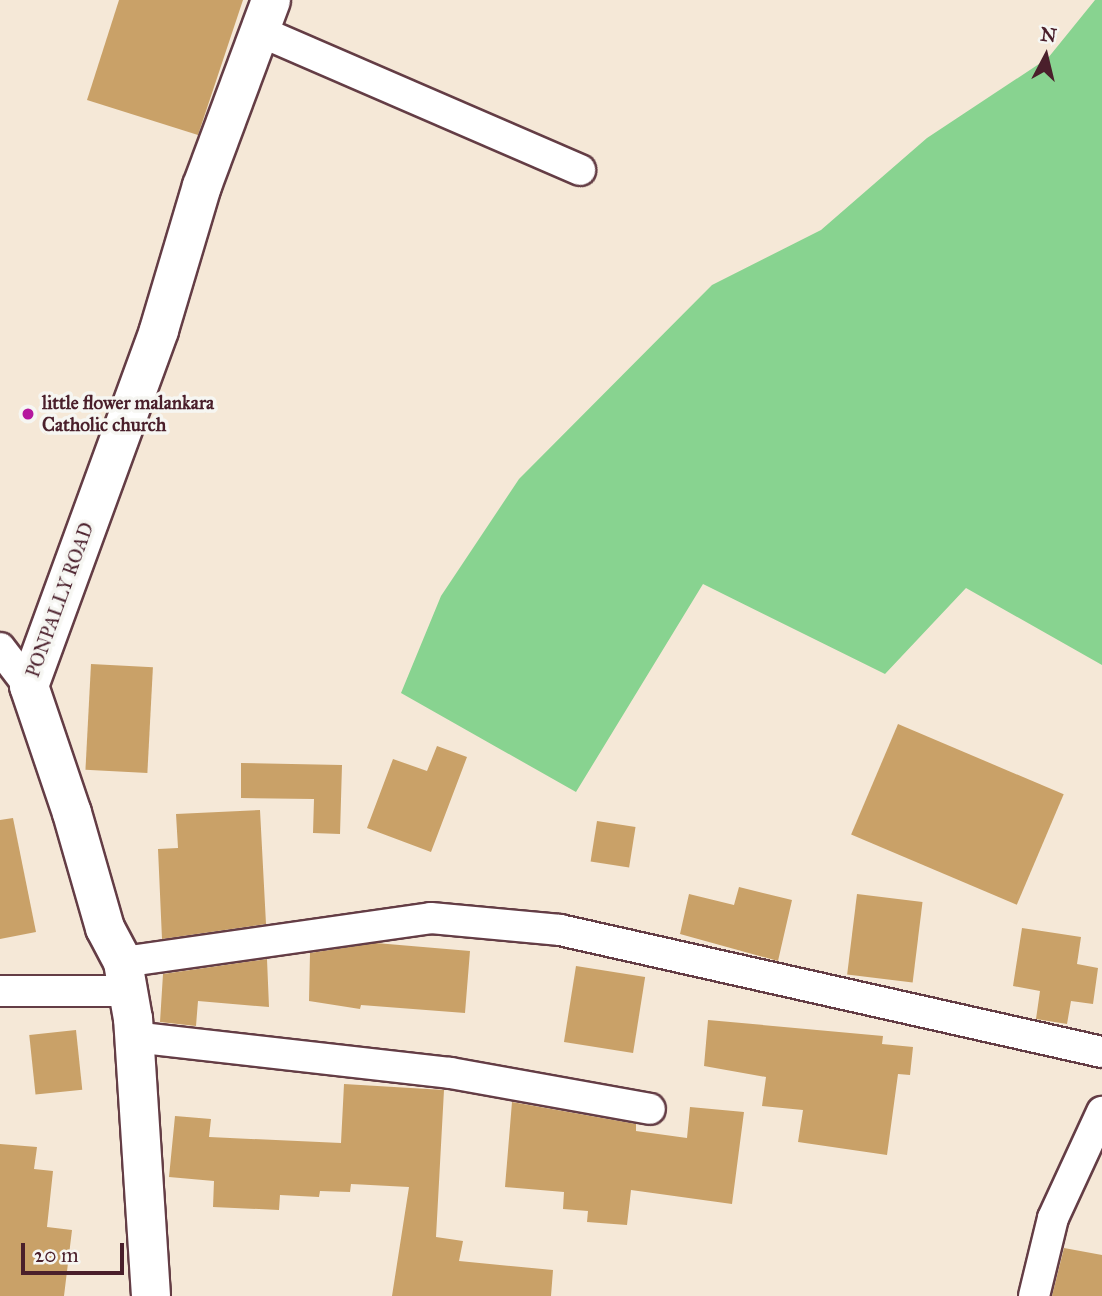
<!DOCTYPE html>
<html>
<head>
<meta charset="utf-8">
<style>
  body { margin:0 }
  #map { position:relative; width:1102px; height:1296px; overflow:hidden; background:#f5e8d7; font-family:"IM FELL Great Primer",serif }
  div>[style] { position:absolute }
  .green>* { inset:0; background:#88d390 }
  .building>* { inset:0; background:#c9a168; transform-origin:0 0 }
  .roads { filter:drop-shadow(2px 0 #643d45) drop-shadow(-2px 0 #643d45) drop-shadow(0 2px #643d45) drop-shadow(0 -2px #643d45) }
  .minor>* { height:30px; margin:-15px; padding:0 15px; transform-origin:15px; border-radius:15px; background:#fff }
  .secondary>* { height:38px; margin:-19px; padding:0 19px; transform-origin:19px; border-radius:19px; background:#fff }
  .dots>* { width:19px; height:19px; translate:-50% -50%; box-sizing:border-box; border:4px solid #f6f6f2; border-radius:50% }
  span { translate:-50% -50%; white-space:nowrap; text-align:center; line-height:1.15; -webkit-text-stroke:7px #f6f6f2; paint-order:stroke }
  .poi-label { font-size:19px; color:#4a1f2b; font-weight:700 }
  .left { translate:0 -50%; text-align:left }
  .street-label { font-size:19px; color:#4a1f2b }
  .north { position:absolute; left:1011px; top:21px; width:70px; height:70px; -webkit-text-stroke:5px #f6f6f2; paint-order:stroke; rotate:7deg; font-size:19px; font-weight:700; line-height:28px; text-align:center; color:#4a1f2b }
  .north::after { content:''; display:block; margin:auto; width:24px; height:32px; background:#4a1f2b; clip-path:polygon(50% 0,100% 100%,50% 72%,0 100%) }
  .scale { position:absolute; left:21px; top:1243px; width:103px; height:32px; box-sizing:border-box; border:4px solid #4a1f2b; border-top:0; padding-left:9px; font-size:21px; line-height:24px; white-space:nowrap; color:#4a1f2b; -webkit-text-stroke:5px #f6f6f2; paint-order:stroke }
</style>
</head>
<body>
<div id="map">
  <div class="green">
    <i style="clip-path:polygon(1095px 0,1102px 0,1102px 665px,966px 588px,885px 674px,703px 584px,576px 792px,401px 693px,441px 596px,519px 479px,712px 285px,821px 230px,927px 138px,1048px 58px)"></i>
  </div>
  <div class="building">
    <i style="clip-path:polygon(119px 0,243px 0,198px 135px,87px 100px)"></i>
    <i style="left:91px;top:664px;width:62px;height:106px;rotate:3deg"></i>
    <i style="left:898px;top:724px;width:180px;height:120px;rotate:23deg"></i>
    <i style="clip-path:polygon(437px 746px,467px 757px,431px 852px,367px 828px,393px 759px,427px 771px)"></i>
    <i style="clip-path:polygon(241px 763px,342px 765px,340px 834px,313px 833px,314px 799px,241px 798px)"></i>
    <i style="clip-path:polygon(260px 810px,266px 924px,162px 939px,158px 849px,178px 848px,176px 814px)"></i>
    <i style="clip-path:polygon(13px 818px,36px 932px,0 939px,0 820px)"></i>
    <i style="left:597px;top:821px;width:39px;height:41px;rotate:9deg"></i>
    <i style="clip-path:polygon(739px 887px,792px 900px,778px 961px,680px 934px,689px 894px,734px 905px)"></i>
    <i style="left:857px;top:894px;width:66px;height:81px;rotate:7deg"></i>
    <i style="clip-path:polygon(1022px 928px,1081px 937px,1077px 964px,1098px 968px,1093px 1004px,1071px 1001px,1067px 1024px,1036px 1019px,1040px 991px,1013px 986px)"></i>
    <i style="clip-path:polygon(376px 943px,470px 951px,465px 1013px,361px 1005px,360px 1009px,309px 1001px,310px 953px)"></i>
    <i style="clip-path:polygon(267px 959px,269px 1007px,198px 1001px,196px 1026px,160px 1022px,163px 974px)"></i>
    <i style="left:576px;top:966px;width:70px;height:77px;rotate:9deg"></i>
    <i style="clip-path:polygon(708px 1020px,883px 1036px,882px 1044px,913px 1047px,910px 1075px,898px 1074px,887px 1155px,798px 1142px,803px 1110px,762px 1106px,766px 1077px,704px 1066px)"></i>
    <i style="left:76px;top:1030px;width:60px;height:47px;rotate:84deg"></i>
    <i style="clip-path:polygon(344px 1084px,444px 1090px,436px 1237px,463px 1241px,459px 1261px,553px 1270px,551px 1296px,392px 1296px,409px 1187px,351px 1184px,350px 1192px,320px 1191px,319px 1197px,280px 1195px,279px 1210px,213px 1207px,214px 1181px,169px 1177px,175px 1116px,211px 1119px,209px 1137px,341px 1143px)"></i>
    <i style="clip-path:polygon(512px 1102px,636px 1124px,636px 1131px,687px 1138px,690px 1107px,744px 1112px,732px 1204px,631px 1190px,627px 1225px,587px 1222px,588px 1211px,563px 1209px,564px 1192px,505px 1187px)"></i>
    <i style="clip-path:polygon(0 1144px,37px 1147px,34px 1169px,53px 1171px,47px 1227px,72px 1230px,64px 1296px,0 1296px)"></i>
    <i style="clip-path:polygon(1064px 1248px,1102px 1255px,1102px 1296px,1052px 1296px)"></i>
  </div>
  <div class="roads">
    <div class="minor">
      <i style="left:259px;top:31px;width:350px;rotate:23.4deg"></i>
      <i style="left:0;top:648px;width:48px;rotate:52.7deg"></i>
      <i style="left:123px;top:962px;width:311px;rotate:-8.1deg"></i>
      <i style="left:431px;top:918px;width:130px;rotate:5.3deg"></i>
      <i style="left:560px;top:930px;width:556px;rotate:12.69deg"></i>
      <i style="left:0;top:991px;width:128px"></i>
      <i style="left:134px;top:1037px;width:318px;rotate:6.5deg"></i>
      <i style="left:450px;top:1073px;width:203px;rotate:10.2deg"></i>
      <i style="left:1034px;top:1296px;width:80px;rotate:-76.3deg"></i>
      <i style="left:1053px;top:1218px;width:117px;rotate:-65.2deg"></i>
    </div>
    <div class="secondary">
      <i style="left:151px;top:1296px;width:278px;rotate:-93.7deg"></i>
      <i style="left:133px;top:1019px;width:58px;rotate:-100deg"></i>
      <i style="left:123px;top:962px;width:38px;rotate:-118deg"></i>
      <i style="left:105px;top:928px;width:120px;rotate:-106deg"></i>
      <i style="left:72px;top:813px;width:134px;rotate:-108.7deg"></i>
      <i style="left:29px;top:686px;width:379px;rotate:-69.9deg"></i>
      <i style="left:159px;top:330px;width:150px;rotate:-73.4deg"></i>
      <i style="left:202px;top:186px;width:198px;rotate:-69.6deg"></i>
    </div>
  </div>
  <div class="dots">
    <i style="left:28px;top:414px;background:#b5179e"></i>
  </div>
  <div class="poi-label">
    <span class="left" style="left:42px;top:414px">little flower malankara<br>Catholic church</span>
  </div>
  <div class="street-label">
    <span style="left:60px;top:600px;rotate:-70deg">PONPALLY ROAD</span>
  </div>
  <div class="north">N</div>
  <div class="scale">20 m</div>
</div>
</body>
</html>
